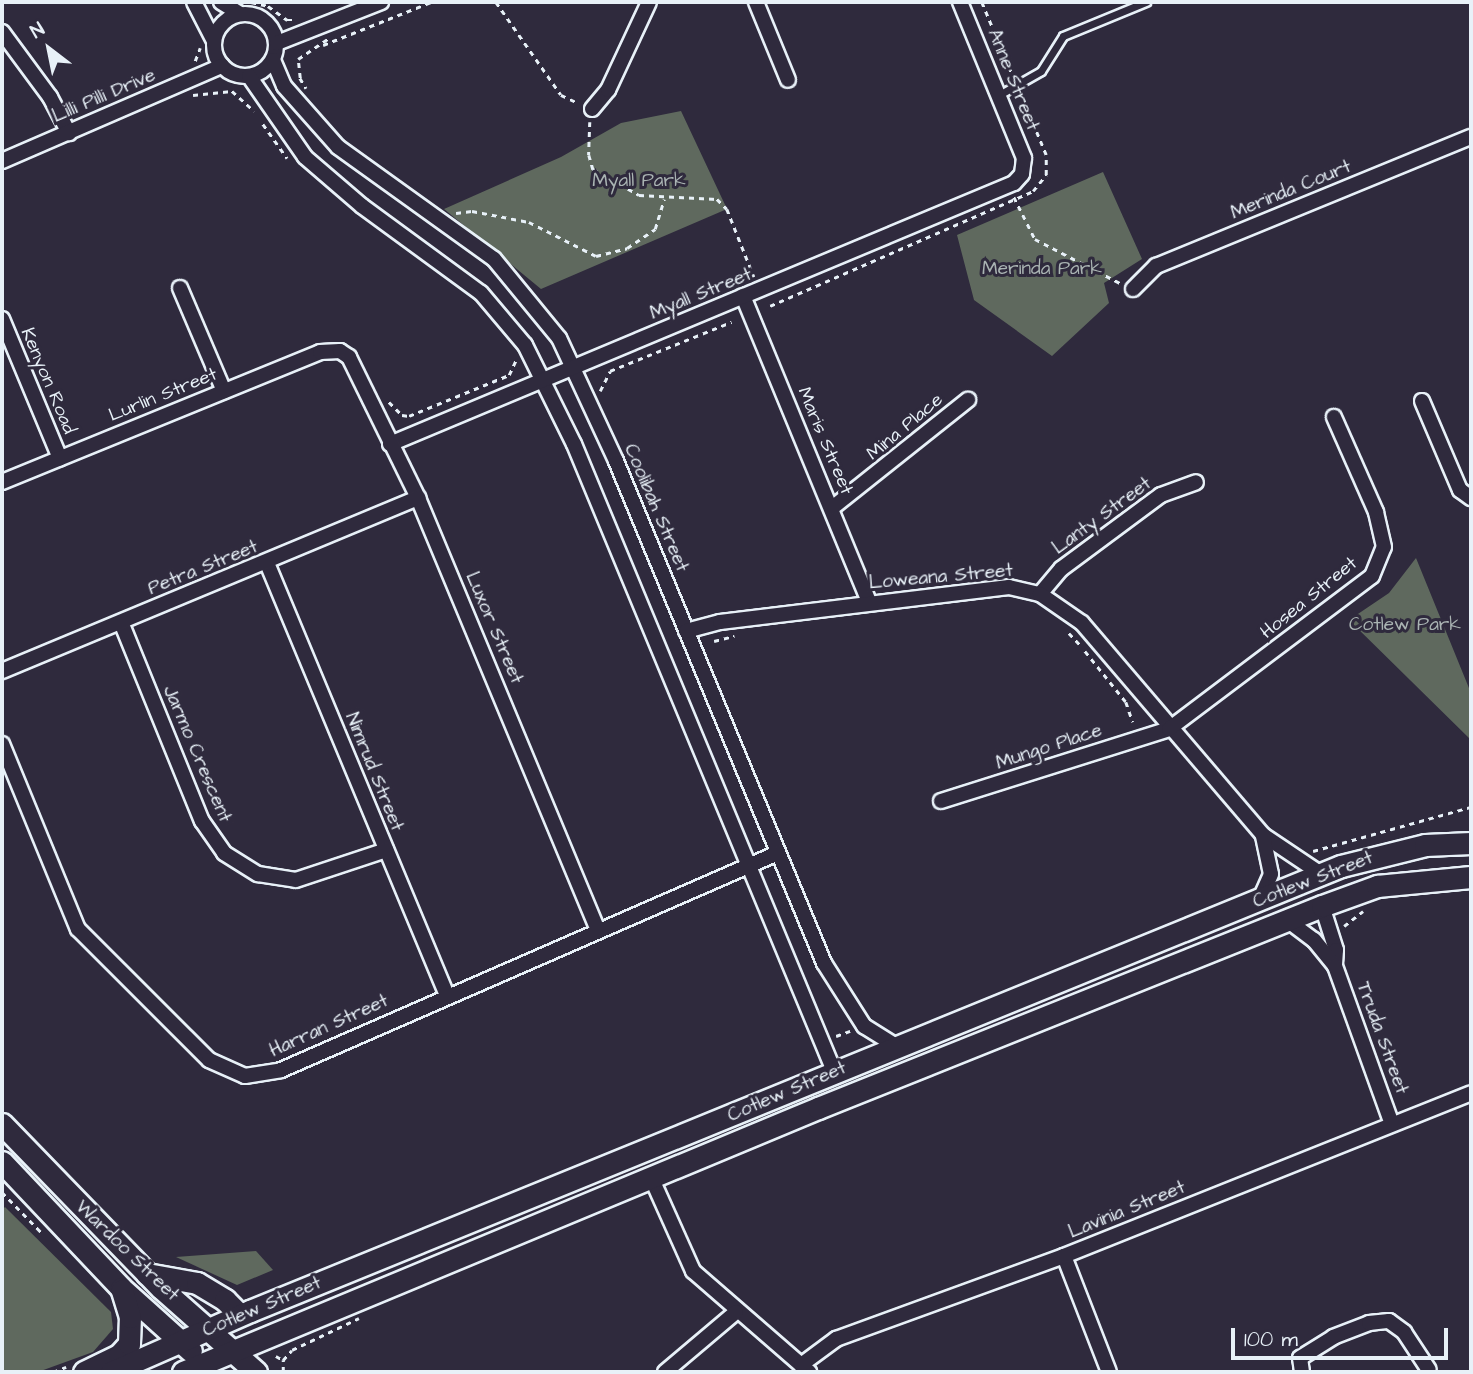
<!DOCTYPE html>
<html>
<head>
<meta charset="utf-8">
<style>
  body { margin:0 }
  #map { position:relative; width:1473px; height:1374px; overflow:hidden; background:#2f2a3d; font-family:"Architects Daughter",sans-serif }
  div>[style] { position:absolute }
  .green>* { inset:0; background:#5f695e }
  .path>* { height:2.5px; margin-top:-1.25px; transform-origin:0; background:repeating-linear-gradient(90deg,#e8f1f8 0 5px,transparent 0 10px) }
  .roads { filter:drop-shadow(2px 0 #e8f1f8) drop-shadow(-2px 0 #e8f1f8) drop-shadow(0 2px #e8f1f8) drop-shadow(0 -2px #e8f1f8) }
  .lane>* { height:7px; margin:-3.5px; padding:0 3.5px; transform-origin:3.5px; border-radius:3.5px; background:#2f2a3d }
  .street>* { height:14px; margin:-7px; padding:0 7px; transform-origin:7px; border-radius:7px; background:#2f2a3d }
  .street>.ring { margin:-7px; padding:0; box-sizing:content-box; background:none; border:14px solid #2f2a3d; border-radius:50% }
  .secondary>* { height:21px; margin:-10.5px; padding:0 10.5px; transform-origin:10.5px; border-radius:10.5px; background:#2f2a3d }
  span { translate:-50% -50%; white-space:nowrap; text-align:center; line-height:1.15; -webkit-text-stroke:6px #2f2a3d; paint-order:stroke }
  .street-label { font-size:19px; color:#e8f1f8 }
  .park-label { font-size:19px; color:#aab4b3 }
  .frame { position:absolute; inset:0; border:4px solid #e8f1f8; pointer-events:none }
  .north { position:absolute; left:14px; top:14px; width:70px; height:70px; -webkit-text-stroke:5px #2f2a3d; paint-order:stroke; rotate:328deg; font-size:19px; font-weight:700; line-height:28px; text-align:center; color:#e8f1f8 }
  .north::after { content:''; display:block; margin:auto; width:24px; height:32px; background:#e8f1f8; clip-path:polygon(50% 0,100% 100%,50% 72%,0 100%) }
  .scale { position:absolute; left:1231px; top:1328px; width:217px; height:32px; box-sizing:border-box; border:4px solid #e8f1f8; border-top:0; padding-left:9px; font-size:21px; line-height:24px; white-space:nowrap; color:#e8f1f8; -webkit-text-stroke:5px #2f2a3d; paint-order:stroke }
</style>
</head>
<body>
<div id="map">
  <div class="green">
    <i style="clip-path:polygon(681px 111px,727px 209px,541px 289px,444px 209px,561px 157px,621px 123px)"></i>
    <i style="clip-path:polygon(1103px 172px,1142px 259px,1104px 283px,1109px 303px,1052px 356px,974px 300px,957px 235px)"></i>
    <i style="clip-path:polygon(1416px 558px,1471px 693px,1471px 740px,1349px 620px,1389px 593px)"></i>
    <i style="clip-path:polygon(5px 1207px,111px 1312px,113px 1329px,93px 1352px,38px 1372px,2px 1372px,2px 1210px)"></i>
    <i style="clip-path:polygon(256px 1251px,273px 1270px,237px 1285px,176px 1257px)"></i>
  </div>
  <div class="path">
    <i style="left:251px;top:2px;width:17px;rotate:13deg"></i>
    <i style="left:268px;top:6px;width:24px;rotate:36deg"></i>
    <i style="left:287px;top:20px;width:8px"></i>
    <i style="left:496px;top:2px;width:113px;rotate:55deg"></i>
    <i style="left:561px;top:95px;width:19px;rotate:25deg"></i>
    <i style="left:982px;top:2px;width:80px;rotate:67.3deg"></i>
    <i style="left:323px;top:45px;width:116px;rotate:-21.7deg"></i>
    <i style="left:195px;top:61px;width:14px;rotate:-69deg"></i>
    <i style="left:300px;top:78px;width:12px;rotate:59deg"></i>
    <i style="left:300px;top:78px;width:19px;rotate:-96deg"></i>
    <i style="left:298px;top:59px;width:36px;rotate:-34deg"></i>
    <i style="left:193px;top:95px;width:39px;rotate:-6deg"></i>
    <i style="left:232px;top:91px;width:30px;rotate:42deg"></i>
    <i style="left:590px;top:122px;width:33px;rotate:92deg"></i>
    <i style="left:589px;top:155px;width:15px;rotate:74deg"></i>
    <i style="left:593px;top:169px;width:53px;rotate:29.5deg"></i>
    <i style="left:639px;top:195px;width:78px;rotate:2.9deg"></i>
    <i style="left:717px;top:199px;width:14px;rotate:45deg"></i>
    <i style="left:727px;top:209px;width:73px;rotate:68.3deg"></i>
    <i style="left:263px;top:124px;width:42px;rotate:54.8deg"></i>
    <i style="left:1014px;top:197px;width:47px;rotate:63.4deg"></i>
    <i style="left:1035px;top:239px;width:96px;rotate:27.4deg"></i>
    <i style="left:456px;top:213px;width:16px;rotate:-7deg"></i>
    <i style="left:472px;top:211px;width:58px;rotate:10.9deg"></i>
    <i style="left:529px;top:222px;width:75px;rotate:26.9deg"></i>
    <i style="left:596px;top:256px;width:32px;rotate:-14deg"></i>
    <i style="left:627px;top:248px;width:34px;rotate:-34deg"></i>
    <i style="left:655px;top:229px;width:31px;rotate:-73deg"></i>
    <i style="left:770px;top:306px;width:287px;rotate:-23.6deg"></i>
    <i style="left:1033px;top:191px;width:21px;rotate:-51deg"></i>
    <i style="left:1046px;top:175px;width:20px;rotate:-90deg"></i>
    <i style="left:1046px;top:155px;width:65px;rotate:-112.6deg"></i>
    <i style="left:600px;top:391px;width:22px;rotate:-63deg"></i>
    <i style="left:610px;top:371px;width:131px;rotate:-22deg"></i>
    <i style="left:389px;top:402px;width:18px;rotate:45deg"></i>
    <i style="left:402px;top:415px;width:7px;rotate:8deg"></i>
    <i style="left:409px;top:416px;width:108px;rotate:-22.3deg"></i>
    <i style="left:509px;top:375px;width:17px;rotate:-65deg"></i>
    <i style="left:1069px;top:633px;width:18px;rotate:47deg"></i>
    <i style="left:714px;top:641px;width:21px;rotate:-14deg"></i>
    <i style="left:1085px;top:651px;width:65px;rotate:51.2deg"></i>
    <i style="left:1126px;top:702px;width:21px;rotate:71deg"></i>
    <i style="left:1313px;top:851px;width:164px;rotate:-15.6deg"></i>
    <i style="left:1344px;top:926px;width:24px;rotate:-38deg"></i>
    <i style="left:836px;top:1036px;width:15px;rotate:-20deg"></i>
    <i style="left:2px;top:1192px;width:56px;rotate:45.7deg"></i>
    <i style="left:276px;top:1356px;width:8px;rotate:30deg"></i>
    <i style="left:53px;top:1372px;width:14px;rotate:-21deg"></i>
    <i style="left:283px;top:1372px;width:12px;rotate:-90deg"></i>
    <i style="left:283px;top:1360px;width:13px;rotate:-48deg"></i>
    <i style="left:292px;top:1350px;width:74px;rotate:-25.5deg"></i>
  </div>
  <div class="roads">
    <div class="lane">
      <i style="left:999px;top:95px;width:48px;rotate:-29.7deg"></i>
      <i style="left:1041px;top:71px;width:41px;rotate:-57.8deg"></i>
      <i style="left:1063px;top:36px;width:90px;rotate:-22.3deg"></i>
    </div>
    <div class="street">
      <i style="left:194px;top:2px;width:44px;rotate:62.9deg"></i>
      <i style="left:221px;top:2px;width:22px;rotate:32deg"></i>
      <i style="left:756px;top:2px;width:84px;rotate:67.7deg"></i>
      <i class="ring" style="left:214px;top:14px;width:48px;height:48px"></i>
      <i style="left:2px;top:32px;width:81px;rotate:53.6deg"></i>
      <i style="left:50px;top:97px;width:41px;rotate:62.2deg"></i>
      <i style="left:277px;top:43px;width:112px;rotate:-21.5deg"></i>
      <i style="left:273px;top:60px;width:28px;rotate:67deg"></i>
      <i style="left:284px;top:86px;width:81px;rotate:48.5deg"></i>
      <i style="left:338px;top:147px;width:192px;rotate:35.7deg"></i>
      <i style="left:494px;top:259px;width:102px;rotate:50.6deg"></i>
      <i style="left:559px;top:338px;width:136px;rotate:65.1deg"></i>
      <i style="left:616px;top:461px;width:543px;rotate:67.49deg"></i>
      <i style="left:824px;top:963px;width:75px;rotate:57.6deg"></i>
      <i style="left:864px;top:1026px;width:39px;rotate:32deg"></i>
      <i style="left:249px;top:76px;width:98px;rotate:55.3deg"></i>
      <i style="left:305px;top:157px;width:75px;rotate:40.7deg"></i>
      <i style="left:362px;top:206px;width:147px;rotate:36.2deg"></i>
      <i style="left:481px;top:293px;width:68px;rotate:49.8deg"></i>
      <i style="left:525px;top:345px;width:110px;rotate:63.7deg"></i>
      <i style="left:574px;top:444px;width:679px;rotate:67.48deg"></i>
      <i style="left:592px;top:109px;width:25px;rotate:-50deg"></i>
      <i style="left:608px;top:90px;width:97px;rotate:-65deg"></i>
      <i style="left:2px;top:161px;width:240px;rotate:-23.4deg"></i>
      <i style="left:180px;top:288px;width:112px;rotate:66.9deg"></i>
      <i style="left:1133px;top:289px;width:33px;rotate:-45deg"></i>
      <i style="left:1156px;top:266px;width:340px;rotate:-22.3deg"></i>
      <i style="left:743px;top:296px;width:331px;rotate:67.6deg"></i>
      <i style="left:2px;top:319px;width:151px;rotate:67.4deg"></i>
      <i style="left:1422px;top:401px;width:97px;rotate:66.9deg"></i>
      <i style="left:1460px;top:490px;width:14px;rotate:36deg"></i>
      <i style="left:390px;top:444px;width:676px;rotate:-22.7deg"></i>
      <i style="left:1014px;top:183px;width:12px;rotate:-48deg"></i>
      <i style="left:1022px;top:174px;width:16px;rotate:-83deg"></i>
      <i style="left:1024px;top:158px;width:169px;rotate:-112.3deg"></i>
      <i style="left:2px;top:482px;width:344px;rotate:-22.2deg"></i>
      <i style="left:320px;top:352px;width:20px;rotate:-3deg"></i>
      <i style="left:340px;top:351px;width:11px;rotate:34deg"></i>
      <i style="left:349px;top:357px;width:157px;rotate:63.9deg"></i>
      <i style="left:418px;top:498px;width:467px;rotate:67.4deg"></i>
      <i style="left:832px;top:508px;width:174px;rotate:-38.5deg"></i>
      <i style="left:267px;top:563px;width:468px;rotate:67.4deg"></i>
      <i style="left:1040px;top:594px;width:33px;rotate:-50deg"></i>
      <i style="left:1061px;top:569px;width:124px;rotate:-36.5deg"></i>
      <i style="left:1161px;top:495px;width:37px;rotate:-20deg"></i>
      <i style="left:121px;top:622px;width:215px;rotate:67.9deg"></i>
      <i style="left:202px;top:821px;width:39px;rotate:55deg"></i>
      <i style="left:224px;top:853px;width:40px;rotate:32deg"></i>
      <i style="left:258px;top:874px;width:38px;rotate:9deg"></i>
      <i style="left:296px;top:880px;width:95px;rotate:-18.4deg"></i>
      <i style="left:686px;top:631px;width:35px;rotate:-15deg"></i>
      <i style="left:720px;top:622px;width:291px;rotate:-6.9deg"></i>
      <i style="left:1009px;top:587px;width:32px;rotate:13deg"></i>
      <i style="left:1040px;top:594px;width:51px;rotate:34.6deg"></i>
      <i style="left:1082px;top:623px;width:279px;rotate:49.5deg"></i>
      <i style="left:1263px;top:835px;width:70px;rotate:33.9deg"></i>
      <i style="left:2px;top:671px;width:451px;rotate:-22.6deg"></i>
      <i style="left:2px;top:744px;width:200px;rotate:67.7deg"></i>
      <i style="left:78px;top:929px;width:185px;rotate:45deg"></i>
      <i style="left:209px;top:1060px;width:39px;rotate:24deg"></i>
      <i style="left:245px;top:1076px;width:36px;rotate:-9deg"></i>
      <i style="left:281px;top:1070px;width:542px;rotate:-23.59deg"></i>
      <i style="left:941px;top:801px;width:239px;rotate:-17.5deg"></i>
      <i style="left:1169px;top:729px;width:254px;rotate:-37deg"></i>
      <i style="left:1372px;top:576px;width:31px;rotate:-68deg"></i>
      <i style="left:1384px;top:547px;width:36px;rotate:-103deg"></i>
      <i style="left:1376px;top:512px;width:104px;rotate:-113.9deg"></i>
      <i style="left:1260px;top:899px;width:27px;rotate:-66deg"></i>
      <i style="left:1271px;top:874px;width:40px;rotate:-102deg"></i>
      <i style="left:1322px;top:906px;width:46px;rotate:72.3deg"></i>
      <i style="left:1336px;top:950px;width:16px;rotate:94deg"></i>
      <i style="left:1287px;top:920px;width:34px;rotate:37deg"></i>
      <i style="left:1314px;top:940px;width:33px;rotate:51deg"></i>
      <i style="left:1335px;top:966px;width:168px;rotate:70.2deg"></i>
      <i style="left:651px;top:1177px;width:103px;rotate:65.9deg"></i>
      <i style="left:693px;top:1271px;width:154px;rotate:41deg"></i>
      <i style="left:1064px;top:1256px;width:124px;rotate:68.8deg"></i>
      <i style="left:801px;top:1365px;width:44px;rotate:-36.6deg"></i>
      <i style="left:836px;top:1339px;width:243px;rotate:-20deg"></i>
      <i style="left:1064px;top:1256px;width:438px;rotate:-21.8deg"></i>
      <i style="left:665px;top:1372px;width:93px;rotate:-40.2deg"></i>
      <i style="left:1302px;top:1372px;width:14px;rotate:-98deg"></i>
      <i style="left:1300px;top:1358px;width:39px;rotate:-32deg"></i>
      <i style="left:1333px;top:1337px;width:39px;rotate:-21deg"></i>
      <i style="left:1369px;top:1323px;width:20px;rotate:-6deg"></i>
      <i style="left:1389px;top:1321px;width:19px;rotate:36deg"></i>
      <i style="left:1404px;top:1332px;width:45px;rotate:56.7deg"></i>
    </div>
    <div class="secondary">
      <i style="left:2px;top:1124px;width:228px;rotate:45.9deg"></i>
      <i style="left:161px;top:1288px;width:127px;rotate:41.5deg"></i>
      <i style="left:2px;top:1162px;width:173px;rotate:46.6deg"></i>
      <i style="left:121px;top:1288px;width:94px;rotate:42deg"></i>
      <i style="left:147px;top:1274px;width:51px;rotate:10.2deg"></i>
      <i style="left:197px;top:1283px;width:33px;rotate:31deg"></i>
      <i style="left:225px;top:1300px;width:21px;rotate:45deg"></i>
      <i style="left:84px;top:1372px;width:39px;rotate:-26deg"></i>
      <i style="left:119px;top:1355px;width:15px;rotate:-48deg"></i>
      <i style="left:129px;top:1344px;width:27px;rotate:-88deg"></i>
      <i style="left:130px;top:1317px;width:28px;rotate:-107deg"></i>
      <i style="left:111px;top:1372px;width:152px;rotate:-23.7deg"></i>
      <i style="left:250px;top:1311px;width:1178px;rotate:-22.19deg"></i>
      <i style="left:1341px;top:866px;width:87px;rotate:-14deg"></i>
      <i style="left:1425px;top:845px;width:46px;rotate:-2.5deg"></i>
      <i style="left:183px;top:1372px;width:688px;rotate:-22.58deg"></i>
      <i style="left:818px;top:1108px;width:543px;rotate:-21.84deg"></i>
      <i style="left:1322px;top:906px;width:59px;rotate:-20deg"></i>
      <i style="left:1377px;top:886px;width:94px;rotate:-5.5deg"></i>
    </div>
  </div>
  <div class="street-label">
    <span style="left:1013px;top:80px;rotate:68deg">Anne Street</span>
    <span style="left:104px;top:96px;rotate:-23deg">Lilli Pilli Drive</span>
    <span style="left:1291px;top:190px;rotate:-22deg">Merinda Court</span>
    <span style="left:701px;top:294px;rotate:-22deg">Myall Street</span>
    <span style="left:48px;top:381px;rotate:67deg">Kenyon Road</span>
    <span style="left:163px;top:395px;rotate:-22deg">Lurlin Street</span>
    <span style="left:905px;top:427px;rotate:-40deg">Mina Place</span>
    <span style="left:825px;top:441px;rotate:67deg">Maris Street</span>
    <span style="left:656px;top:508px;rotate:67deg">Coolibah Street</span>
    <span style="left:1102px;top:516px;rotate:-36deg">Lanty Street</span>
    <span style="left:203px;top:568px;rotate:-22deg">Petra Street</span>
    <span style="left:941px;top:577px;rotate:-5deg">Loweana Street</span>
    <span style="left:1309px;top:598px;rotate:-39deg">Hosea Street</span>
    <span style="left:494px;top:628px;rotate:67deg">Luxor Street</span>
    <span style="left:1049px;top:747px;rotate:-18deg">Mungo Place</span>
    <span style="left:197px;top:754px;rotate:67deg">Jarmo Crescent</span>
    <span style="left:374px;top:772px;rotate:68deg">Nimrud Street</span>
    <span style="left:1313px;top:880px;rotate:-21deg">Cotlew Street</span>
    <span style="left:329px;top:1026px;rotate:-24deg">Harran Street</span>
    <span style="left:1382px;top:1038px;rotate:70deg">Truda Street</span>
    <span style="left:787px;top:1092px;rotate:-23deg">Cotlew Street</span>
    <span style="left:1127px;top:1210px;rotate:-22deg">Lavinia Street</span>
    <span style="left:127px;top:1251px;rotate:44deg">Wardoo Street</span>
    <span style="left:262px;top:1307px;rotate:-23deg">Cotlew Street</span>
  </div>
  <div class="park-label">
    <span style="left:639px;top:181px">Myall Park</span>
    <span style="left:1042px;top:269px">Merinda Park</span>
    <span style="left:1405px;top:625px">Cotlew Park</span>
  </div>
  <div class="frame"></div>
  <div class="north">N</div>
  <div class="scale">100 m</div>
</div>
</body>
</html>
